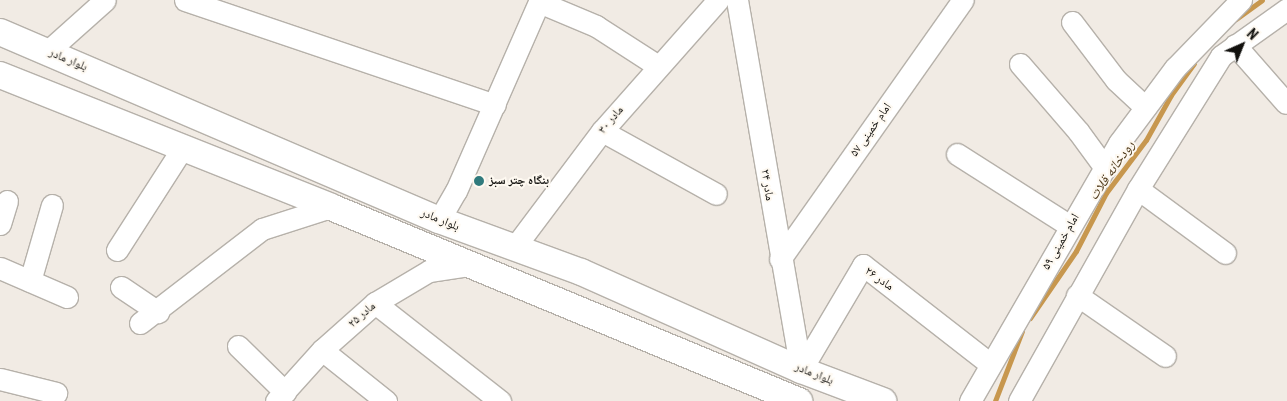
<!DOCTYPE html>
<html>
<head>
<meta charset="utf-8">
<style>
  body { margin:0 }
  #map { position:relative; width:1287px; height:401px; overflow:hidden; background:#f1ebe4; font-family:"Roboto Condensed","Noto Naskh Arabic",sans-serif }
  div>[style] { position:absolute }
  .stream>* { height:5px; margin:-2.5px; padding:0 2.5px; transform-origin:2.5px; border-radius:2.5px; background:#c7974e }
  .roads { filter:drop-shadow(1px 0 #b6b1aa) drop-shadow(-1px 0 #b6b1aa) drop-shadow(0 1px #b6b1aa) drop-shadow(0 -1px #b6b1aa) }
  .minor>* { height:21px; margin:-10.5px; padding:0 10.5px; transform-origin:10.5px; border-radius:10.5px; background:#fff }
  .major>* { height:26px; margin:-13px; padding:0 13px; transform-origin:13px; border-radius:13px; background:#fff }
  .dots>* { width:14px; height:14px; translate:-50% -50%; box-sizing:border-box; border:2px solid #fef9f1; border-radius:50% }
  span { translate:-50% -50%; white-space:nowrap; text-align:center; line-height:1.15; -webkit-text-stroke:4px #fef9f1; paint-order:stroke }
  .street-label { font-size:12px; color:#12110e }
  .poi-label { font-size:12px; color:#12110e; font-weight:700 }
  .left { translate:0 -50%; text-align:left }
  .water-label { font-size:14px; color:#533e1f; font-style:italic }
  .north { position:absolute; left:1217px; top:20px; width:50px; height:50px; -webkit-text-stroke:4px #fef9f1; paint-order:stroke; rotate:44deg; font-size:14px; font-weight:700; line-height:20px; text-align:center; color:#12110e }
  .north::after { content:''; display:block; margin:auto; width:18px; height:22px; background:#12110e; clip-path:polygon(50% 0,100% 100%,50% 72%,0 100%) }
</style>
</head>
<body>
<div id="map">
  <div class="stream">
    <i style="left:1236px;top:19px;width:32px;rotate:-36deg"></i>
    <i style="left:1030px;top:318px;width:81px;rotate:-55.5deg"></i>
    <i style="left:1076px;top:251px;width:65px;rotate:-62.7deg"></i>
    <i style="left:1106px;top:193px;width:66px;rotate:-53deg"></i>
    <i style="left:1146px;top:140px;width:51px;rotate:-60.9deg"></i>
    <i style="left:1171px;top:95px;width:39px;rotate:-54deg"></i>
    <i style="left:995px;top:401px;width:75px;rotate:-68.9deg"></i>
  </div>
  <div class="roads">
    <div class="minor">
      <i style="left:185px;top:0;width:327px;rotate:18.7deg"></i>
      <i style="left:737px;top:0;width:375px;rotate:80.2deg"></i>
      <i style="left:539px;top:2px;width:62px;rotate:22.8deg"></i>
      <i style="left:596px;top:26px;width:74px;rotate:32.8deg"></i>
      <i style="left:1072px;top:22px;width:73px;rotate:52.8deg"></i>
      <i style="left:1116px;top:80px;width:40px;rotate:43deg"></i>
      <i style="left:1235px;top:45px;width:77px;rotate:48.7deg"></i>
      <i style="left:48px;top:51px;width:76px;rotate:-41.8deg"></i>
      <i style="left:1020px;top:64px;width:89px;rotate:49.1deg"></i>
      <i style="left:1078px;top:131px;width:46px;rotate:53.9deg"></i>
      <i style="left:602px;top:131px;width:130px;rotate:28.9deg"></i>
      <i style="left:957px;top:154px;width:134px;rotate:32.5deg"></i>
      <i style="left:1138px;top:189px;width:108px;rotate:36.3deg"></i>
      <i style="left:439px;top:220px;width:34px;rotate:-60deg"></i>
      <i style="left:456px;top:191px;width:209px;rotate:-66.3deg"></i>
      <i style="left:0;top:224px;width:24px;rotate:-73deg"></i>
      <i style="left:514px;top:248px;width:146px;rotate:-53.1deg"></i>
      <i style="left:602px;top:131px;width:175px;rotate:-48.5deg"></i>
      <i style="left:117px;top:250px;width:122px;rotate:-57.3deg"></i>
      <i style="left:780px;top:259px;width:317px;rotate:-54.8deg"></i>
      <i style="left:0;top:268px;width:73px;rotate:23.4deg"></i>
      <i style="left:30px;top:281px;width:79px;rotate:-73.9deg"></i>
      <i style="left:121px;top:287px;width:45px;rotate:34deg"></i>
      <i style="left:1077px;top:295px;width:107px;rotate:34.7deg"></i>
      <i style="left:375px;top:303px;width:159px;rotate:38.1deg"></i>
      <i style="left:140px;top:323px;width:154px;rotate:-37.6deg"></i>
      <i style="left:262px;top:229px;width:72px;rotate:-17.7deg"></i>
      <i style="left:238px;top:346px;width:66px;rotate:44.4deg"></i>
      <i style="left:322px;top:350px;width:82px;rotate:38.6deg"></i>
      <i style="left:801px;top:370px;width:122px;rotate:-59.4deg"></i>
      <i style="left:863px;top:265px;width:161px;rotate:37.9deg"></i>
      <i style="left:0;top:379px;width:58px;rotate:14deg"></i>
      <i style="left:276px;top:401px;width:69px;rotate:-48deg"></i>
      <i style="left:322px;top:350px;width:71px;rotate:-41.6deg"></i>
      <i style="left:375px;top:303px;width:63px;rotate:-30.7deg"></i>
      <i style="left:429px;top:271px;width:40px;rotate:-8.5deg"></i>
      <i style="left:970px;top:401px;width:298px;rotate:-60deg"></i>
      <i style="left:1119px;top:143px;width:94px;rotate:-53.3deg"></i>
      <i style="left:1175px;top:68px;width:95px;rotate:-45.9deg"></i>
      <i style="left:1019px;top:401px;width:243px;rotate:-60.7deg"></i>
      <i style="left:1138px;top:189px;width:157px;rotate:-58deg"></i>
      <i style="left:1221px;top:56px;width:81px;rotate:-35.5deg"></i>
    </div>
    <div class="major">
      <i style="left:0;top:32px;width:478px;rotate:23.2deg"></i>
      <i style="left:439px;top:220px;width:151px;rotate:20.1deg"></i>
      <i style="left:581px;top:272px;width:241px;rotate:24deg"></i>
      <i style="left:801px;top:370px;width:88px;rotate:20.7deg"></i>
      <i style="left:0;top:75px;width:356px;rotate:21.7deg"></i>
      <i style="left:331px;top:207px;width:507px;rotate:22.52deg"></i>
    </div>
  </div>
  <div class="dots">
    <i style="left:479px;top:181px;background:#307a7d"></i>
  </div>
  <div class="street-label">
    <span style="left:68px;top:60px;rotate:23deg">بلوار مادر</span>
    <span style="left:611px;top:120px;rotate:-50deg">مادر ۳۰</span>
    <span style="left:871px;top:130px;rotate:-55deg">امام خمینی ۵۷</span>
    <span style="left:767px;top:185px;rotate:81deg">مادر ۲۴</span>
    <span style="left:440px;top:220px;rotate:22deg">بلوار مادر</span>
    <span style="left:1061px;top:242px;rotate:-60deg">امام خمینی ۵۹</span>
    <span style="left:879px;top:279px;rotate:35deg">مادر ۲۶</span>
    <span style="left:362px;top:315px;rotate:-41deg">مادر ۲۵</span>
    <span style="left:814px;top:374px;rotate:22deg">بلوار مادر</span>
  </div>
  <div class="poi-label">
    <span class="left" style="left:489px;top:181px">بنگاه چتر سبز</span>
  </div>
  <div class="water-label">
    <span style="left:1111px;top:170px;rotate:-55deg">رودخانه قلات</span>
  </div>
  <div class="north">N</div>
</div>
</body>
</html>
